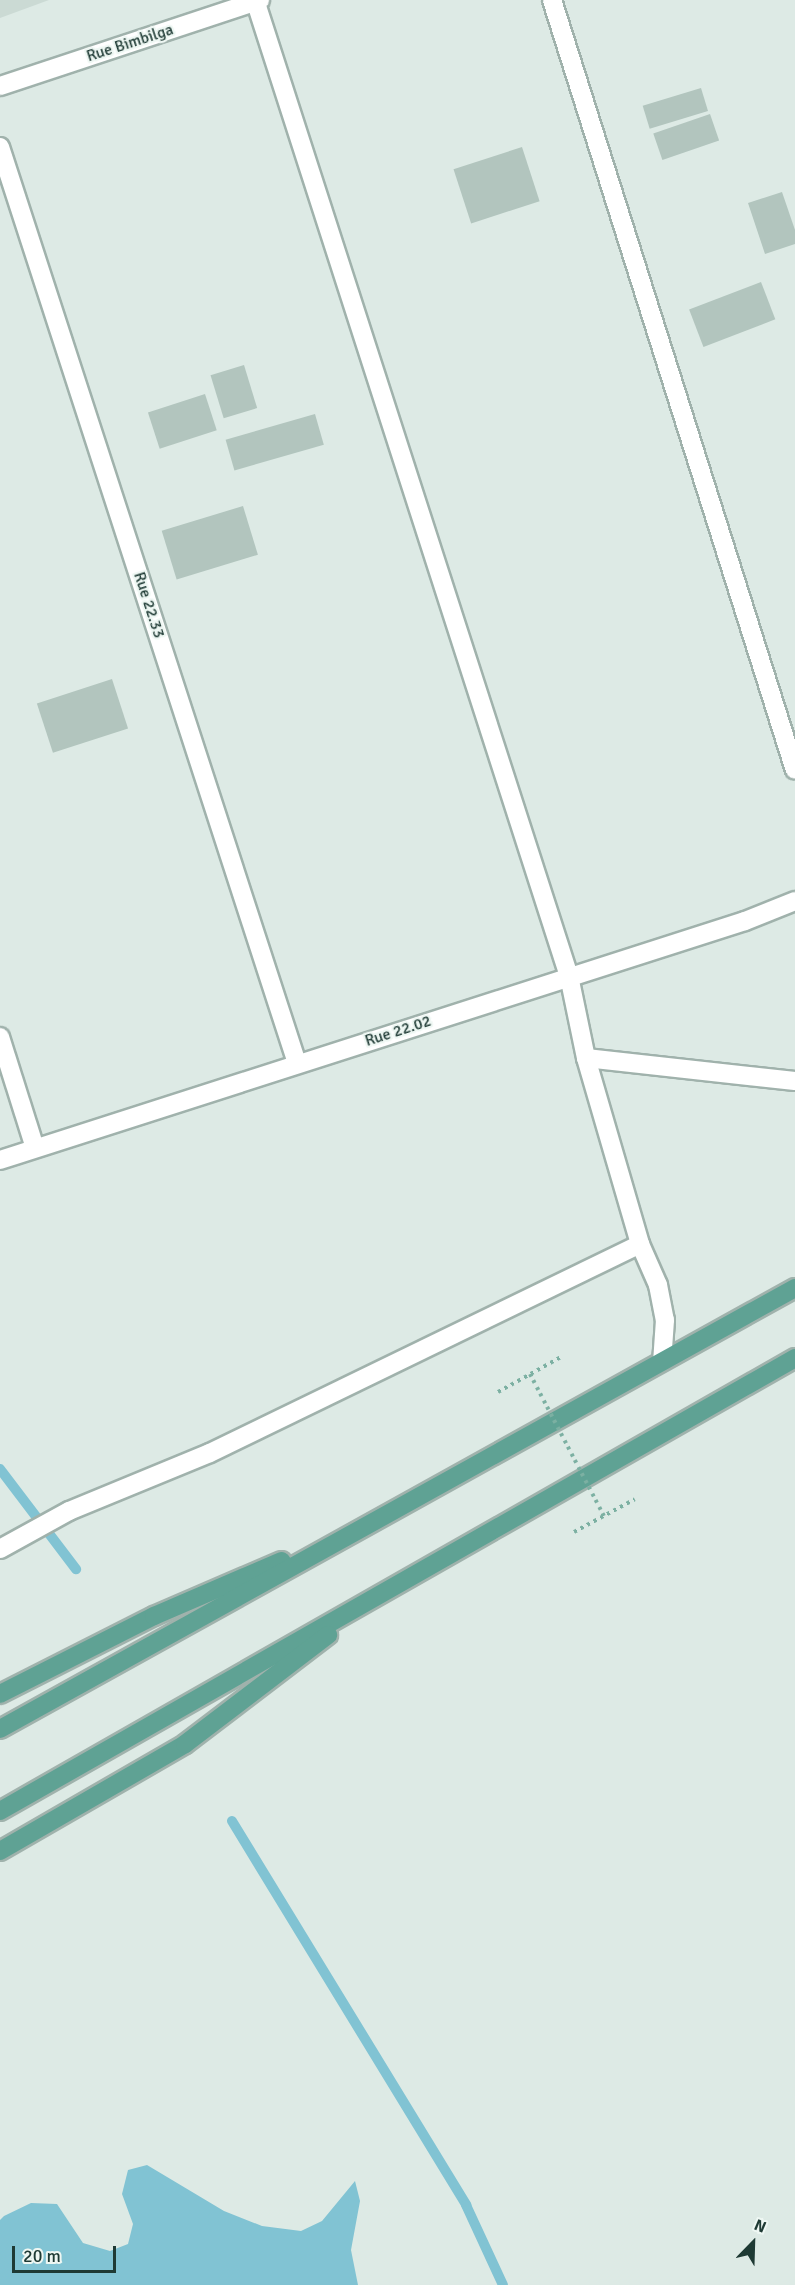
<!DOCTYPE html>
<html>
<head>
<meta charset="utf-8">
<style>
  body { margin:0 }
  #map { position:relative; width:795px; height:2285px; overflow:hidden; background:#ddeae5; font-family:Signika,sans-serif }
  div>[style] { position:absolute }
  .built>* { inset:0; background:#cbdad4 }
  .water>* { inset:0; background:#81c3d3 }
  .stream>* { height:10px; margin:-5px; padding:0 5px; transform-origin:5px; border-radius:5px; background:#81c3d3 }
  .building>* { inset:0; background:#b2c5be; transform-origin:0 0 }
  .path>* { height:4px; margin-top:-2px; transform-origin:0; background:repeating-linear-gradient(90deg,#7cb0a2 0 3px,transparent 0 7.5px) }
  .roads { filter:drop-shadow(2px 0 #a0b2ac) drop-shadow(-2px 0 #a0b2ac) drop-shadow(0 2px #a0b2ac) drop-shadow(0 -2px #a0b2ac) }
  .service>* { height:18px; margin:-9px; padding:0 9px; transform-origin:9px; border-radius:9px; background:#fff }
  .minor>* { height:18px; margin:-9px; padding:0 9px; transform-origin:9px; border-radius:9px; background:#fff }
  .tertiary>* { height:18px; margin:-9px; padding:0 9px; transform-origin:9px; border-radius:9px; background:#fff }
  .primary>* { height:18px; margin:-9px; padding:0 9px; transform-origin:9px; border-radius:9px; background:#5fa294 }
  .path-bridge>* { height:4px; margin-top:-2px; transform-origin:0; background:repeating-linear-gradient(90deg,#7cb0a2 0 3px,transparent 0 7.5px) }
  span { translate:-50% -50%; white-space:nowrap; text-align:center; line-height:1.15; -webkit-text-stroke:4.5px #eef7f3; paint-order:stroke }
  .street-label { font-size:16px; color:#1e3a34 }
  .north { position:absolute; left:723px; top:2213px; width:60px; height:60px; -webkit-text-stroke:4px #eef7f3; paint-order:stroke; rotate:23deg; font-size:16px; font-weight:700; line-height:24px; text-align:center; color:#1e3a34 }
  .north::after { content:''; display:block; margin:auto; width:21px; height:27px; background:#1e3a34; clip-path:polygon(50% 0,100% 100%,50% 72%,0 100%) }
  .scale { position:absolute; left:12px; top:2246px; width:104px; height:27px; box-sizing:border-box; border:3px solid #1e3a34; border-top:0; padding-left:8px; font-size:18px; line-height:21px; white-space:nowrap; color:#1e3a34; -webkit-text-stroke:4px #eef7f3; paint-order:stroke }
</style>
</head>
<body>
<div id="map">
  <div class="built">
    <i style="clip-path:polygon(0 0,49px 0,0 18px)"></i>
  </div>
  <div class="water">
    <i style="clip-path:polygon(147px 2165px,224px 2211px,262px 2226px,301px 2231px,322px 2221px,355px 2181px,360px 2201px,351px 2250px,358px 2285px,0 2285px,0 2220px,4px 2216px,31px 2203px,57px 2204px,83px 2243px,110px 2251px,128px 2244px,133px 2224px,122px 2194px,128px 2170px)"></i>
  </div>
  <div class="stream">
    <i style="left:0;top:1469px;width:126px;rotate:52.8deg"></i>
    <i style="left:232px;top:1821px;width:450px;rotate:58.6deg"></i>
    <i style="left:466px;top:2205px;width:88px;rotate:65.2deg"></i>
  </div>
  <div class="building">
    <i style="left:701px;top:88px;width:24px;height:61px;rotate:73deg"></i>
    <i style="left:710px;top:114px;width:28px;height:60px;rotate:71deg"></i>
    <i style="left:522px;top:147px;width:57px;height:72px;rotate:72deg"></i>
    <i style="clip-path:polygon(782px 192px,795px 230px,795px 244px,765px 254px,748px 203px)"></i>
    <i style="left:761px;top:282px;width:40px;height:77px;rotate:69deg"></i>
    <i style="left:244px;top:365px;width:45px;height:35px;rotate:73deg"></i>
    <i style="left:205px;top:394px;width:38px;height:60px;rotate:72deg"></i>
    <i style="left:315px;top:414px;width:32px;height:93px;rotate:74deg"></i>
    <i style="left:243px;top:506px;width:51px;height:85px;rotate:73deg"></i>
    <i style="left:112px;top:679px;width:52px;height:79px;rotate:72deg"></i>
  </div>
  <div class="path">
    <i style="left:498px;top:1392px;width:72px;rotate:-29.1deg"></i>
    <i style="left:574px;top:1532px;width:69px;rotate:-28.4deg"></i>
  </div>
  <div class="roads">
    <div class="service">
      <i style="left:0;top:1549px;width:79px;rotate:-28.8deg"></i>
      <i style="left:69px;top:1511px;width:152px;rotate:-22.4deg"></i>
      <i style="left:210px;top:1453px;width:478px;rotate:-25.9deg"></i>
    </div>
    <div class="minor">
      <i style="left:255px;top:0;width:1025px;rotate:72.17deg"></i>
      <i style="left:569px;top:976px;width:84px;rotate:78.3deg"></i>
      <i style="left:586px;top:1058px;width:194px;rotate:73.8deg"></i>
      <i style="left:640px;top:1244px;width:45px;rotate:66.3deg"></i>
      <i style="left:658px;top:1285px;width:36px;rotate:79deg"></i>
      <i style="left:665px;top:1320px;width:39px;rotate:94deg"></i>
      <i style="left:552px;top:0;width:807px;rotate:72.49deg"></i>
      <i style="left:0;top:86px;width:274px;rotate:-18.3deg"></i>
      <i style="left:0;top:147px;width:963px;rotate:72.04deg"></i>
      <i style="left:0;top:1037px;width:116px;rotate:72.5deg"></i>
      <i style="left:586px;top:1058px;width:210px;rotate:6.3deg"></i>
    </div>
    <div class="tertiary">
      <i style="left:0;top:1160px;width:782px;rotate:-17.79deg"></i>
      <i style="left:745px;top:921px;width:54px;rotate:-21.8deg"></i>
    </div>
    <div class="primary">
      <i style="left:0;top:1694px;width:173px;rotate:-26.9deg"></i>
      <i style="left:154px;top:1616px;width:139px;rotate:-23.3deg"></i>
      <i style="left:0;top:1729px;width:909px;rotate:-29.02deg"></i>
      <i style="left:0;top:1811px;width:915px;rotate:-29.67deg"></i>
      <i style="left:0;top:1851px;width:214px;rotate:-30deg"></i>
      <i style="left:185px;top:1744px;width:180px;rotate:-37.3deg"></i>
    </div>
  </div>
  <div class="path-bridge">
    <i style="left:530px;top:1374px;width:160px;rotate:62.5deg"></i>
  </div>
  <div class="street-label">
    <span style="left:130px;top:43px;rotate:-18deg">Rue Bimbilga</span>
    <span style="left:149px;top:605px;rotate:72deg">Rue 22.33</span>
    <span style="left:398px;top:1031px;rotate:-18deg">Rue 22.02</span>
  </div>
  <div class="north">N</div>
  <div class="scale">20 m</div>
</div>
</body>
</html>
